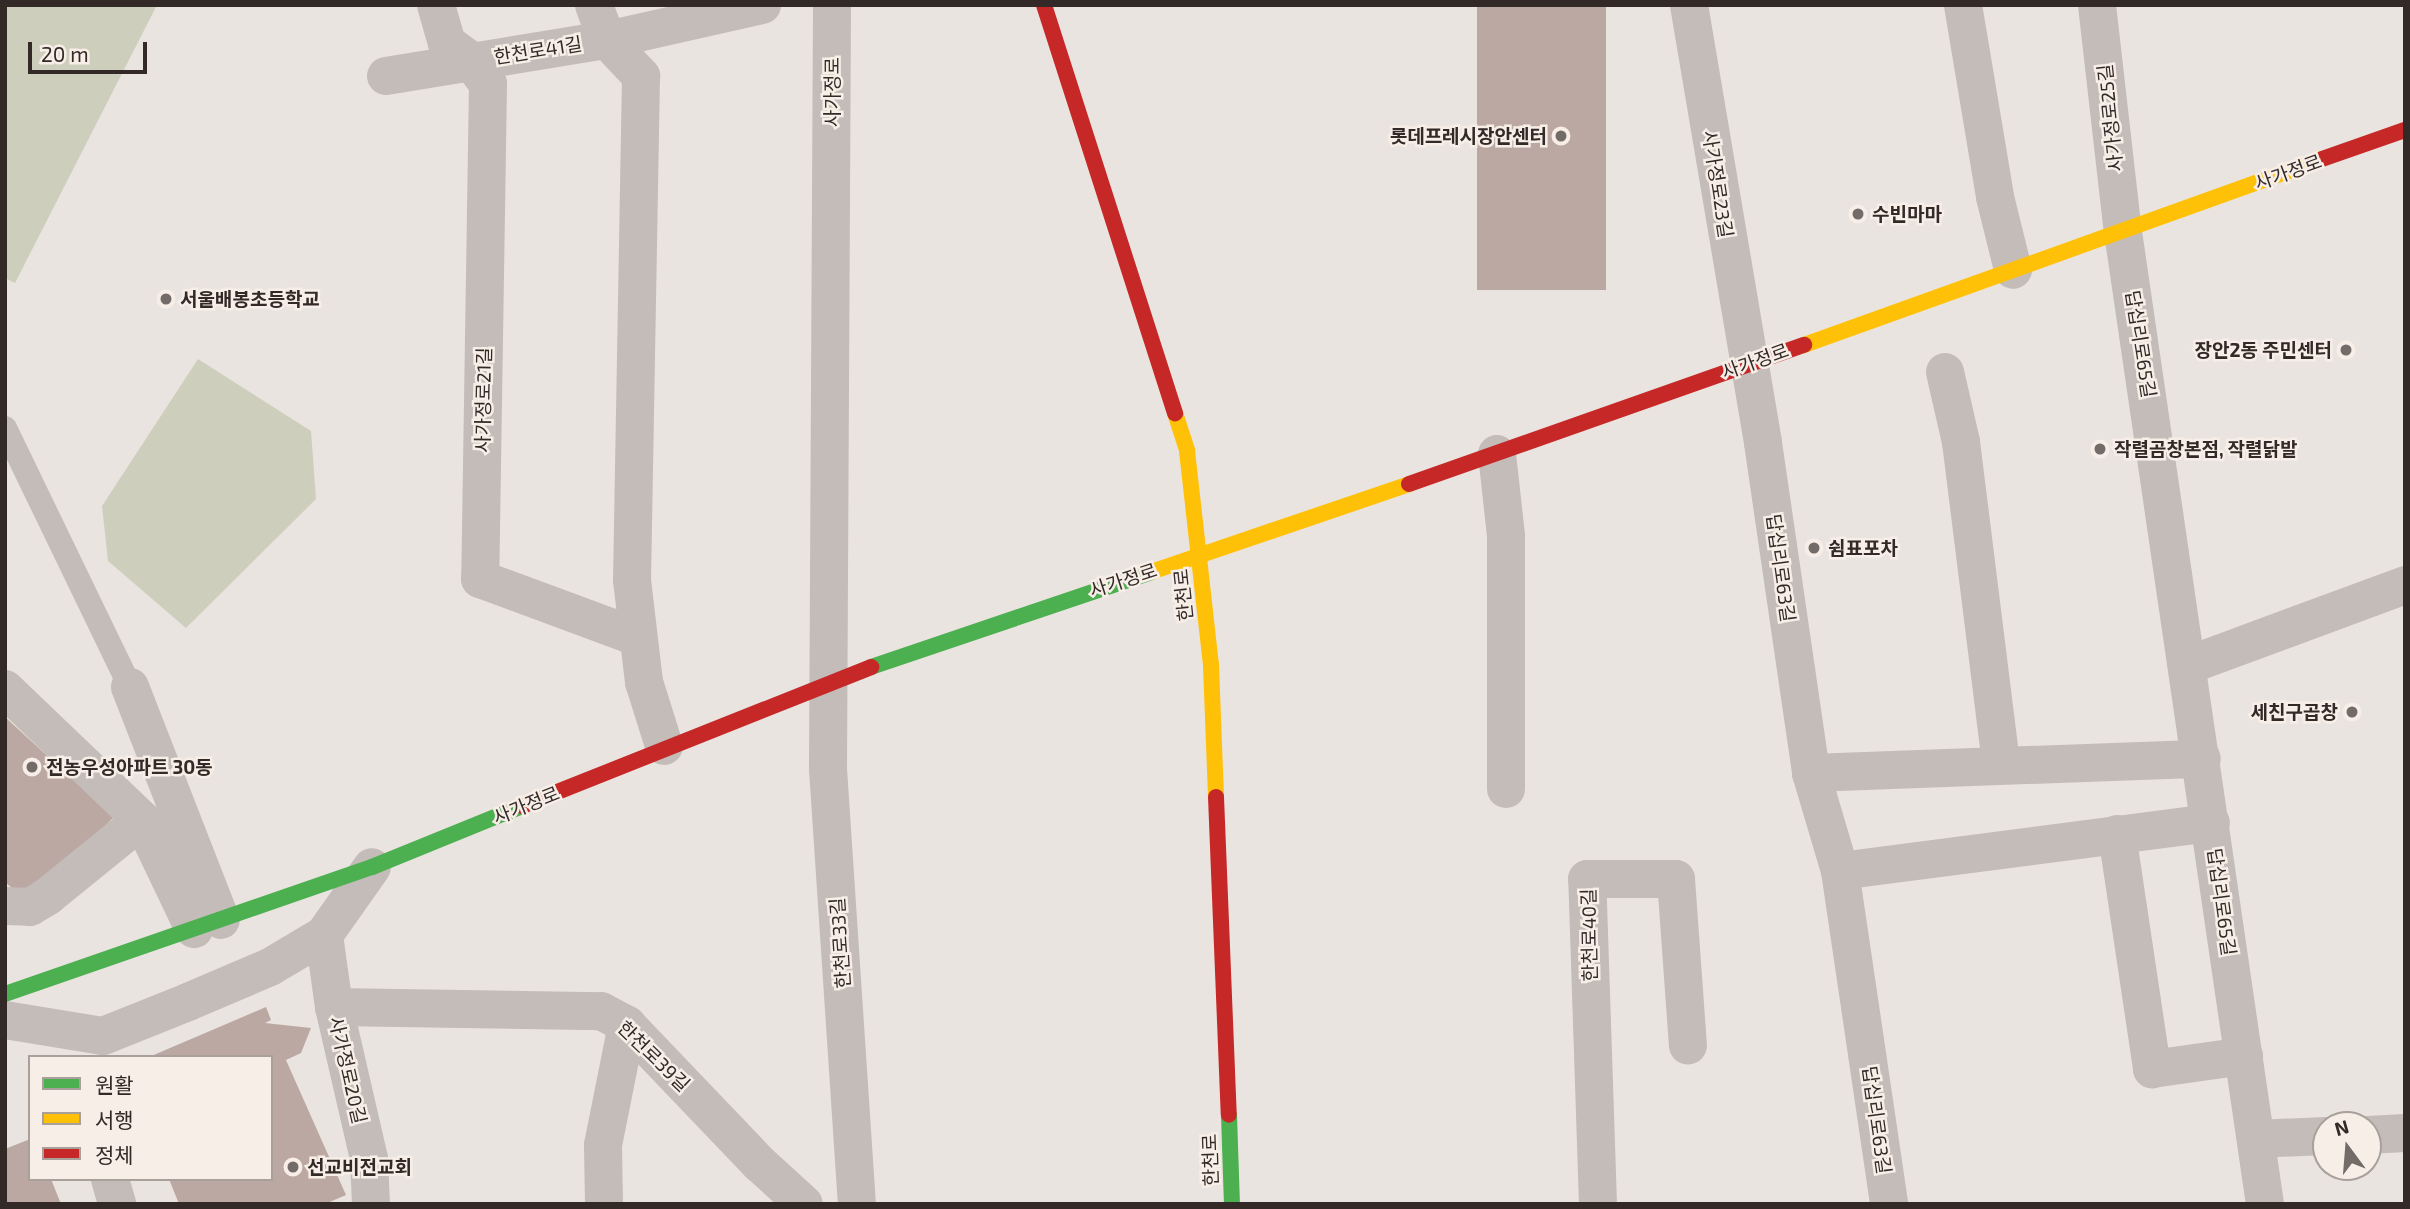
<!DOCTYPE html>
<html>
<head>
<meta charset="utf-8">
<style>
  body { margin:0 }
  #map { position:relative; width:2410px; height:1209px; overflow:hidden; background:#eae4e0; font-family:"Exo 2","Noto Sans KR",sans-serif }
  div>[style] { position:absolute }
  .green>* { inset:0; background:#cdcebb }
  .building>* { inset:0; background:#bca8a3; transform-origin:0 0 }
  .lane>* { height:24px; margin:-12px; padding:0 12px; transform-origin:12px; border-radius:12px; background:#c3bcb9 }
  .street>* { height:38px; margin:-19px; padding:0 19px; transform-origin:19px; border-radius:19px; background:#c3bcb9 }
  .fast>* { height:16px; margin:-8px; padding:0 8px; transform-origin:8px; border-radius:8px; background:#4caf50 }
  .slow>* { height:16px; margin:-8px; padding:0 8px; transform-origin:8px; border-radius:8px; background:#ffc107 }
  .jam>* { height:16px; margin:-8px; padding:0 8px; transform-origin:8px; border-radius:8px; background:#c62828 }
  .dots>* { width:19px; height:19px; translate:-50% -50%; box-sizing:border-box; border:4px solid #f7eee7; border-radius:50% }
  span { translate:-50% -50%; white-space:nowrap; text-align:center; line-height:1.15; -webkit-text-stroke:5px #f7eee7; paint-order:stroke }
  .street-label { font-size:19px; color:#332a28 }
  .poi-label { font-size:19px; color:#332a28; font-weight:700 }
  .right { translate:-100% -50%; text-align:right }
  .left { translate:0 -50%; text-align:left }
  .frame { position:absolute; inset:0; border:7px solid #332a28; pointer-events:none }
  .legend { position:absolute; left:28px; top:1055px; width:245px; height:126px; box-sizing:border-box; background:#f7eee7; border:2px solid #a9a09b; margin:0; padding:9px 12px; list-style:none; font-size:21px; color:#332a28 }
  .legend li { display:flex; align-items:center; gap:14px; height:35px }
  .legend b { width:35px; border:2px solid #a9a09b }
  .north { position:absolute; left:2312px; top:1111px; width:70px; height:70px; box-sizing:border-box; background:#f7eee7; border:2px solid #a9a09b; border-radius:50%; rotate:344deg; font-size:19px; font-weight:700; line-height:28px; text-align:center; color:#332a28 }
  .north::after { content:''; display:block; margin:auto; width:24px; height:32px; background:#736b68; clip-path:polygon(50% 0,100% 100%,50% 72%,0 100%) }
  .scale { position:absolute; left:28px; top:42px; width:119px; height:32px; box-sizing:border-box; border:4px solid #332a28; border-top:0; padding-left:9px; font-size:21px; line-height:24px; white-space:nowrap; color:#332a28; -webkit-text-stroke:5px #f7eee7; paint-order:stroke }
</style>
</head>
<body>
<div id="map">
  <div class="green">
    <i style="clip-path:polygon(5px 5px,157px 5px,15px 283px,5px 278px)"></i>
    <i style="clip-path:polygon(198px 359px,311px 431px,316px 499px,186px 628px,108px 561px,102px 506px)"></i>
  </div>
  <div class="building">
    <i style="left:1477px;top:5px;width:129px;height:285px"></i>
    <i style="clip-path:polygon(5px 717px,114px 817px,28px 902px,5px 882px)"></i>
    <i style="clip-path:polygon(266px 1007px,271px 1020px,265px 1023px,311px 1028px,301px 1053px,286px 1060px,346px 1195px,325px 1204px,179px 1204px,169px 1179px,271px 1179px,271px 1057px,149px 1057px)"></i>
    <i style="clip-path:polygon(30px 1139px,30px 1179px,51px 1179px,61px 1204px,5px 1204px,5px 1149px)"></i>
  </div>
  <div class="lane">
    <i style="left:5px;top:428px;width:288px;rotate:64.2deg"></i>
  </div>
  <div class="street">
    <i style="left:436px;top:5px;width:40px;rotate:74deg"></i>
    <i style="left:447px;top:43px;width:29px;rotate:36deg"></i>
    <i style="left:470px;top:60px;width:30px;rotate:53deg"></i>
    <i style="left:488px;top:84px;width:495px;rotate:90.9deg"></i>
    <i style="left:480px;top:579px;width:167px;rotate:20.3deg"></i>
    <i style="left:594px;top:5px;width:37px;rotate:70deg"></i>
    <i style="left:607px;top:40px;width:50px;rotate:46.6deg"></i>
    <i style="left:641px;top:76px;width:504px;rotate:91.02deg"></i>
    <i style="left:632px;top:580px;width:103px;rotate:83.3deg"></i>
    <i style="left:644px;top:682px;width:67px;rotate:72.6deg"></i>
    <i style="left:832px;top:5px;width:764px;rotate:90.3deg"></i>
    <i style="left:828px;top:769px;width:436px;rotate:86.2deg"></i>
    <i style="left:1689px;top:5px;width:444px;rotate:80.4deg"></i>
    <i style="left:1763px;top:443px;width:333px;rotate:81.7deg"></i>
    <i style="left:1811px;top:773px;width:102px;rotate:73.5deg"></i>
    <i style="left:1840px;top:871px;width:337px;rotate:81.6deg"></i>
    <i style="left:1963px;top:5px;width:195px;rotate:80.5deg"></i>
    <i style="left:1995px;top:197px;width:75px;rotate:76.1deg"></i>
    <i style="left:2097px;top:5px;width:228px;rotate:83.5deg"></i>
    <i style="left:2123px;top:232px;width:982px;rotate:81.69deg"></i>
    <i style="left:386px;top:76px;width:224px;rotate:-9.3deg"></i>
    <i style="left:607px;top:40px;width:159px;rotate:-12.7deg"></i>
    <i style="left:1945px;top:372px;width:72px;rotate:77.1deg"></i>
    <i style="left:1961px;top:442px;width:324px;rotate:82.9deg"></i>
    <i style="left:1497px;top:454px;width:82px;rotate:83.7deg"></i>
    <i style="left:1506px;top:536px;width:253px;rotate:90deg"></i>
    <i style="left:2189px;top:665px;width:230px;rotate:-20.3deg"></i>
    <i style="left:130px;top:687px;width:250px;rotate:68.7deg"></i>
    <i style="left:5px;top:689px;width:190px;rotate:43.7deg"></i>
    <i style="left:142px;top:820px;width:121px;rotate:64.5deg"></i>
    <i style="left:1811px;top:773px;width:391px;rotate:-2.1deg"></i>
    <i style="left:2117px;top:834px;width:238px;rotate:81.5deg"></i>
    <i style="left:2152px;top:1069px;width:93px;rotate:-8deg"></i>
    <i style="left:1840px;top:871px;width:374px;rotate:-7.4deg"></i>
    <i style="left:5px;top:906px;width:25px;rotate:2deg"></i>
    <i style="left:30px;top:907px;width:21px;rotate:-31deg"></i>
    <i style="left:48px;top:896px;width:121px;rotate:-39deg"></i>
    <i style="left:324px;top:935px;width:73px;rotate:82.1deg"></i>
    <i style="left:334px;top:1007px;width:156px;rotate:77deg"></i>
    <i style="left:369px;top:1159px;width:45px;rotate:87.5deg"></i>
    <i style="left:334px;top:1007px;width:267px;rotate:0.9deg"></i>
    <i style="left:601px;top:1011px;width:30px;rotate:28deg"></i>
    <i style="left:627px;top:1025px;width:192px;rotate:46.3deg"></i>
    <i style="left:760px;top:1164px;width:59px;rotate:42.3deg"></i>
    <i style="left:5px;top:1020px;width:99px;rotate:9.3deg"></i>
    <i style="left:103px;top:1036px;width:92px;rotate:-21.8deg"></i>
    <i style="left:188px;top:1002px;width:89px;rotate:-23.1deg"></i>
    <i style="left:270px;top:967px;width:63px;rotate:-30.7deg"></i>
    <i style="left:324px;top:935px;width:83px;rotate:-54.8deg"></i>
    <i style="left:2368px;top:1135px;width:37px;rotate:-3deg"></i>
    <i style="left:2256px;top:1139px;width:70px;rotate:-2.5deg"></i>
    <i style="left:110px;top:1179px;width:26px;rotate:74deg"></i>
    <i style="left:604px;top:1204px;width:59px;rotate:-91deg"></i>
    <i style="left:603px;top:1145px;width:122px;rotate:-78.7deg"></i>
    <i style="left:1598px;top:1204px;width:325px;rotate:-91.9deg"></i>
    <i style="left:1587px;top:879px;width:89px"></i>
    <i style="left:1676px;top:879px;width:167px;rotate:85.9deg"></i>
  </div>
  <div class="fast">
    <i style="left:871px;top:667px;width:296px;rotate:-18.7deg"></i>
    <i style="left:5px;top:994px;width:388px;rotate:-19.1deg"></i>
    <i style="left:372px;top:867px;width:162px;rotate:-22.1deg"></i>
    <i style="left:1229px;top:1115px;width:89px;rotate:88.1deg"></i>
  </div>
  <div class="slow">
    <i style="left:1804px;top:345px;width:550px;rotate:-19.75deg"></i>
    <i style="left:1175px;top:413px;width:40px;rotate:72deg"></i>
    <i style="left:1187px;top:451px;width:216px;rotate:83.6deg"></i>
    <i style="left:1211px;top:666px;width:131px;rotate:87.8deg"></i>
    <i style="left:1151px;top:572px;width:273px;rotate:-18.8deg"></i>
  </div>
  <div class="jam">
    <i style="left:1044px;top:5px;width:429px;rotate:72.2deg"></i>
    <i style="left:2322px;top:159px;width:88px;rotate:-19.3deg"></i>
    <i style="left:1409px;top:484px;width:419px;rotate:-19.4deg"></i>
    <i style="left:1216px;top:797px;width:318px;rotate:87.7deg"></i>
    <i style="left:522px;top:806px;width:376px;rotate:-21.7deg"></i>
  </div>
  <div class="dots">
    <i style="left:1561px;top:136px;background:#736b68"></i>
    <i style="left:1858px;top:214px;background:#736b68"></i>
    <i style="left:166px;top:299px;background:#736b68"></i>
    <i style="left:2346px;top:350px;background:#736b68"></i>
    <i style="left:2100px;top:449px;background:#736b68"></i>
    <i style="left:1814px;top:548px;background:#736b68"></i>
    <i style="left:2352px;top:712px;background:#736b68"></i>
    <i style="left:32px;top:767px;background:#736b68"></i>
    <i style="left:293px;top:1167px;background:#736b68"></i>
  </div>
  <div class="street-label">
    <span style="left:538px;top:50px;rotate:-9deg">한천로41길</span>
    <span style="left:832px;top:92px;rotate:-90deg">사가정로</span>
    <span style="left:2110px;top:118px;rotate:-96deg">사가정로25길</span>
    <span style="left:2288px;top:172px;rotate:-20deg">사가정로</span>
    <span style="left:1718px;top:184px;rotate:81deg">사가정로23길</span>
    <span style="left:2141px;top:344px;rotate:81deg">답십리로65길</span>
    <span style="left:1755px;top:361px;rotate:-20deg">사가정로</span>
    <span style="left:483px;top:400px;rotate:-89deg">사가정로21길</span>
    <span style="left:1781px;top:568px;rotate:82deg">답십리로63길</span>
    <span style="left:1123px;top:580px;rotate:-18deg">사가정로</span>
    <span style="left:1183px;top:595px;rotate:-96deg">한천로</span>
    <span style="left:526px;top:805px;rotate:-22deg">사가정로</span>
    <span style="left:2222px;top:902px;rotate:82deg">답십리로65길</span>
    <span style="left:1589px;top:935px;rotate:-91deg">한천로40길</span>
    <span style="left:840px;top:943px;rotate:-94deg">한천로33길</span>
    <span style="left:654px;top:1056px;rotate:44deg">한천로39길</span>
    <span style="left:348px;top:1070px;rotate:77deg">사가정로20길</span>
    <span style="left:1877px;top:1120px;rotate:82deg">답십리로63길</span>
    <span style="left:1210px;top:1160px;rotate:-92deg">한천로</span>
  </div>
  <div class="poi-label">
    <span class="right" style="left:1547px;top:136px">롯데프레시장안센터</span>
    <span class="left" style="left:1872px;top:214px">수빈마마</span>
    <span class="left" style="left:180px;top:299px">서울배봉초등학교</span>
    <span class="right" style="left:2332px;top:350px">장안2동 주민센터</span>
    <span class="left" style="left:2114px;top:449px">작렬곰창본점, 작렬닭발</span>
    <span class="left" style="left:1828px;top:548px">쉼표포차</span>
    <span class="right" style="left:2338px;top:712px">세친구곱창</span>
    <span class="left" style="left:46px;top:767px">전농우성아파트 30동</span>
    <span class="left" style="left:307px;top:1167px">선교비전교회</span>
  </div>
  <div class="frame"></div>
  <ul class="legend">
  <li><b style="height:9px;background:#4caf50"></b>원활</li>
  <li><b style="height:9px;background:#ffc107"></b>서행</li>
  <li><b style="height:9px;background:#c62828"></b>정체</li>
  </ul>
  <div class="north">N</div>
  <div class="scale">20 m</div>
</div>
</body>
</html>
